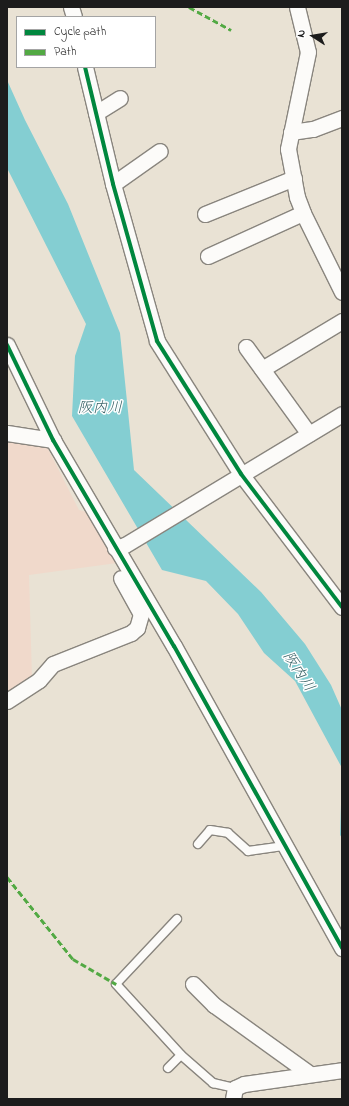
<!DOCTYPE html>
<html>
<head>
<meta charset="utf-8">
<style>
  body { margin:0 }
  #map { position:relative; width:349px; height:1106px; overflow:hidden; background:#e9e2d4; font-family:"Indie Flower","Klee One",sans-serif }
  div>[style] { position:absolute }
  .built>* { inset:0; background:#f0d9cb }
  .water>* { inset:0; background:#84ced2 }
  .roads { filter:drop-shadow(1px 0 #89857e) drop-shadow(-1px 0 #89857e) drop-shadow(0 1px #89857e) drop-shadow(0 -1px #89857e) }
  .lane>* { height:8px; margin:-4px; padding:0 4px; transform-origin:4px; border-radius:4px; background:#fcfbf9 }
  .street>* { height:15px; margin:-7.5px; padding:0 7.5px; transform-origin:7.5px; border-radius:7.5px; background:#fcfbf9 }
  .quiet>* { height:3px; margin-top:-1.5px; transform-origin:0; background:repeating-linear-gradient(90deg,#52a943 0 6px,transparent 0 9px) }
  .cycleway>* { height:4px; margin:-2px; padding:0 2px; transform-origin:2px; border-radius:2px; background:#00873e }
  span { translate:-50% -50%; white-space:nowrap; text-align:center; line-height:1.15; -webkit-text-stroke:3px #fff; paint-order:stroke }
  .water-label { font-size:15px; color:#346064; font-style:italic }
  .frame { position:absolute; inset:0; border:8px solid #1c1c1c; pointer-events:none }
  .legend { position:absolute; left:16px; top:16px; width:140px; height:52px; box-sizing:border-box; background:#fff; border:1px solid #a4a4a4; margin:0; padding:5px 7px; list-style:none; font-size:12px; color:#1c1c1c }
  .legend li { display:flex; align-items:center; gap:8px; height:20px }
  .legend b { width:20px; border:1px solid #a4a4a4 }
  .north { position:absolute; left:293px; top:16px; width:40px; height:40px; -webkit-text-stroke:3px #fff; paint-order:stroke; rotate:282deg; font-size:11px; font-weight:700; line-height:16px; text-align:center; color:#1c1c1c }
  .north::after { content:''; display:block; margin:auto; width:14px; height:18px; background:#1c1c1c; clip-path:polygon(50% 0,100% 100%,50% 72%,0 100%) }
</style>
</head>
<body>
<div id="map">
  <div class="built">
    <i style="clip-path:polygon(7px 440px,47px 447px,79px 510px,86px 512px,117px 563px,29px 575px,32px 678px,7px 694px)"></i>
  </div>
  <div class="water">
    <i style="clip-path:polygon(7px 80px,25px 120px,68px 204px,120px 333px,134px 470px,261px 592px,305px 644px,331px 685px,342px 710px,342px 768px,295px 681px,264px 653px,238px 614px,206px 581px,162px 570px,72px 416px,75px 356px,86px 324px,7px 168px)"></i>
    <i style="clip-path:polygon(342px 775px,342px 838px,340px 835px)"></i>
  </div>
  <div class="roads">
    <div class="lane">
      <i style="left:198px;top:844px;width:18px;rotate:-49deg"></i>
      <i style="left:210px;top:830px;width:18px;rotate:9deg"></i>
      <i style="left:228px;top:833px;width:27px;rotate:42deg"></i>
      <i style="left:248px;top:851px;width:37px;rotate:-8deg"></i>
      <i style="left:177px;top:919px;width:89px;rotate:133.2deg"></i>
      <i style="left:116px;top:984px;width:96px;rotate:47.5deg"></i>
      <i style="left:181px;top:1055px;width:43px;rotate:41.2deg"></i>
      <i style="left:213px;top:1083px;width:23px;rotate:13deg"></i>
      <i style="left:168px;top:1068px;width:18px;rotate:-45deg"></i>
    </div>
    <div class="street">
      <i style="left:71px;top:7px;width:10px;rotate:73deg"></i>
      <i style="left:297px;top:7px;width:46px;rotate:76.3deg"></i>
      <i style="left:308px;top:52px;width:99px;rotate:101.7deg"></i>
      <i style="left:288px;top:149px;width:49px;rotate:79.4deg"></i>
      <i style="left:297px;top:197px;width:17px;rotate:69deg"></i>
      <i style="left:303px;top:213px;width:88px;rotate:63.7deg"></i>
      <i style="left:85px;top:67px;width:120px;rotate:76.5deg"></i>
      <i style="left:113px;top:184px;width:163px;rotate:74.3deg"></i>
      <i style="left:157px;top:341px;width:157px;rotate:57.7deg"></i>
      <i style="left:241px;top:474px;width:167px;rotate:52.8deg"></i>
      <i style="left:96px;top:113px;width:28px;rotate:-32deg"></i>
      <i style="left:291px;top:132px;width:22px;rotate:-8deg"></i>
      <i style="left:313px;top:129px;width:31px;rotate:-21deg"></i>
      <i style="left:113px;top:184px;width:57px;rotate:-35.1deg"></i>
      <i style="left:205px;top:214px;width:96px;rotate:-22deg"></i>
      <i style="left:208px;top:256px;width:104px;rotate:-24.4deg"></i>
      <i style="left:7px;top:345px;width:106px;rotate:64.2deg"></i>
      <i style="left:53px;top:440px;width:239px;rotate:59.6deg"></i>
      <i style="left:174px;top:646px;width:346px;rotate:60.9deg"></i>
      <i style="left:246px;top:347px;width:107px;rotate:54.1deg"></i>
      <i style="left:262px;top:369px;width:93px;rotate:-31deg"></i>
      <i style="left:7px;top:433px;width:47px;rotate:8.7deg"></i>
      <i style="left:115px;top:548px;width:10px;rotate:-17deg"></i>
      <i style="left:125px;top:545px;width:253px;rotate:-31.1deg"></i>
      <i style="left:7px;top:701px;width:38px;rotate:-33deg"></i>
      <i style="left:39px;top:680px;width:21px;rotate:-49deg"></i>
      <i style="left:53px;top:664px;width:84px;rotate:-21.7deg"></i>
      <i style="left:131px;top:633px;width:8px;rotate:-40deg"></i>
      <i style="left:137px;top:628px;width:15px;rotate:-74deg"></i>
      <i style="left:141px;top:614px;width:41px;rotate:-119.1deg"></i>
      <i style="left:193px;top:984px;width:30px;rotate:45deg"></i>
      <i style="left:214px;top:1005px;width:118px;rotate:35.7deg"></i>
      <i style="left:233px;top:1099px;width:11px;rotate:-80deg"></i>
      <i style="left:235px;top:1088px;width:10px;rotate:-24deg"></i>
      <i style="left:244px;top:1084px;width:99px;rotate:-8.1deg"></i>
    </div>
  </div>
  <div class="quiet">
    <i style="left:189px;top:7px;width:48px;rotate:28.7deg"></i>
    <i style="left:7px;top:877px;width:105px;rotate:51.2deg"></i>
    <i style="left:73px;top:959px;width:50px;rotate:30.2deg"></i>
  </div>
  <div class="cycleway">
    <i style="left:85px;top:67px;width:120px;rotate:76.5deg"></i>
    <i style="left:113px;top:184px;width:163px;rotate:74.3deg"></i>
    <i style="left:157px;top:341px;width:157px;rotate:57.7deg"></i>
    <i style="left:241px;top:474px;width:167px;rotate:52.8deg"></i>
    <i style="left:7px;top:345px;width:106px;rotate:64.2deg"></i>
    <i style="left:53px;top:440px;width:239px;rotate:59.6deg"></i>
    <i style="left:174px;top:646px;width:346px;rotate:60.9deg"></i>
  </div>
  <div class="water-label">
    <span style="left:100px;top:409px">阪内川</span>
    <span style="left:298px;top:672px;rotate:57deg">阪内川</span>
  </div>
  <div class="frame"></div>
  <ul class="legend">
  <li><b style="height:5px;background:#00873e"></b>Cycle path</li>
  <li><b style="height:5px;background:#52a943"></b>Path</li>
  </ul>
  <div class="north">N</div>
</div>
</body>
</html>
